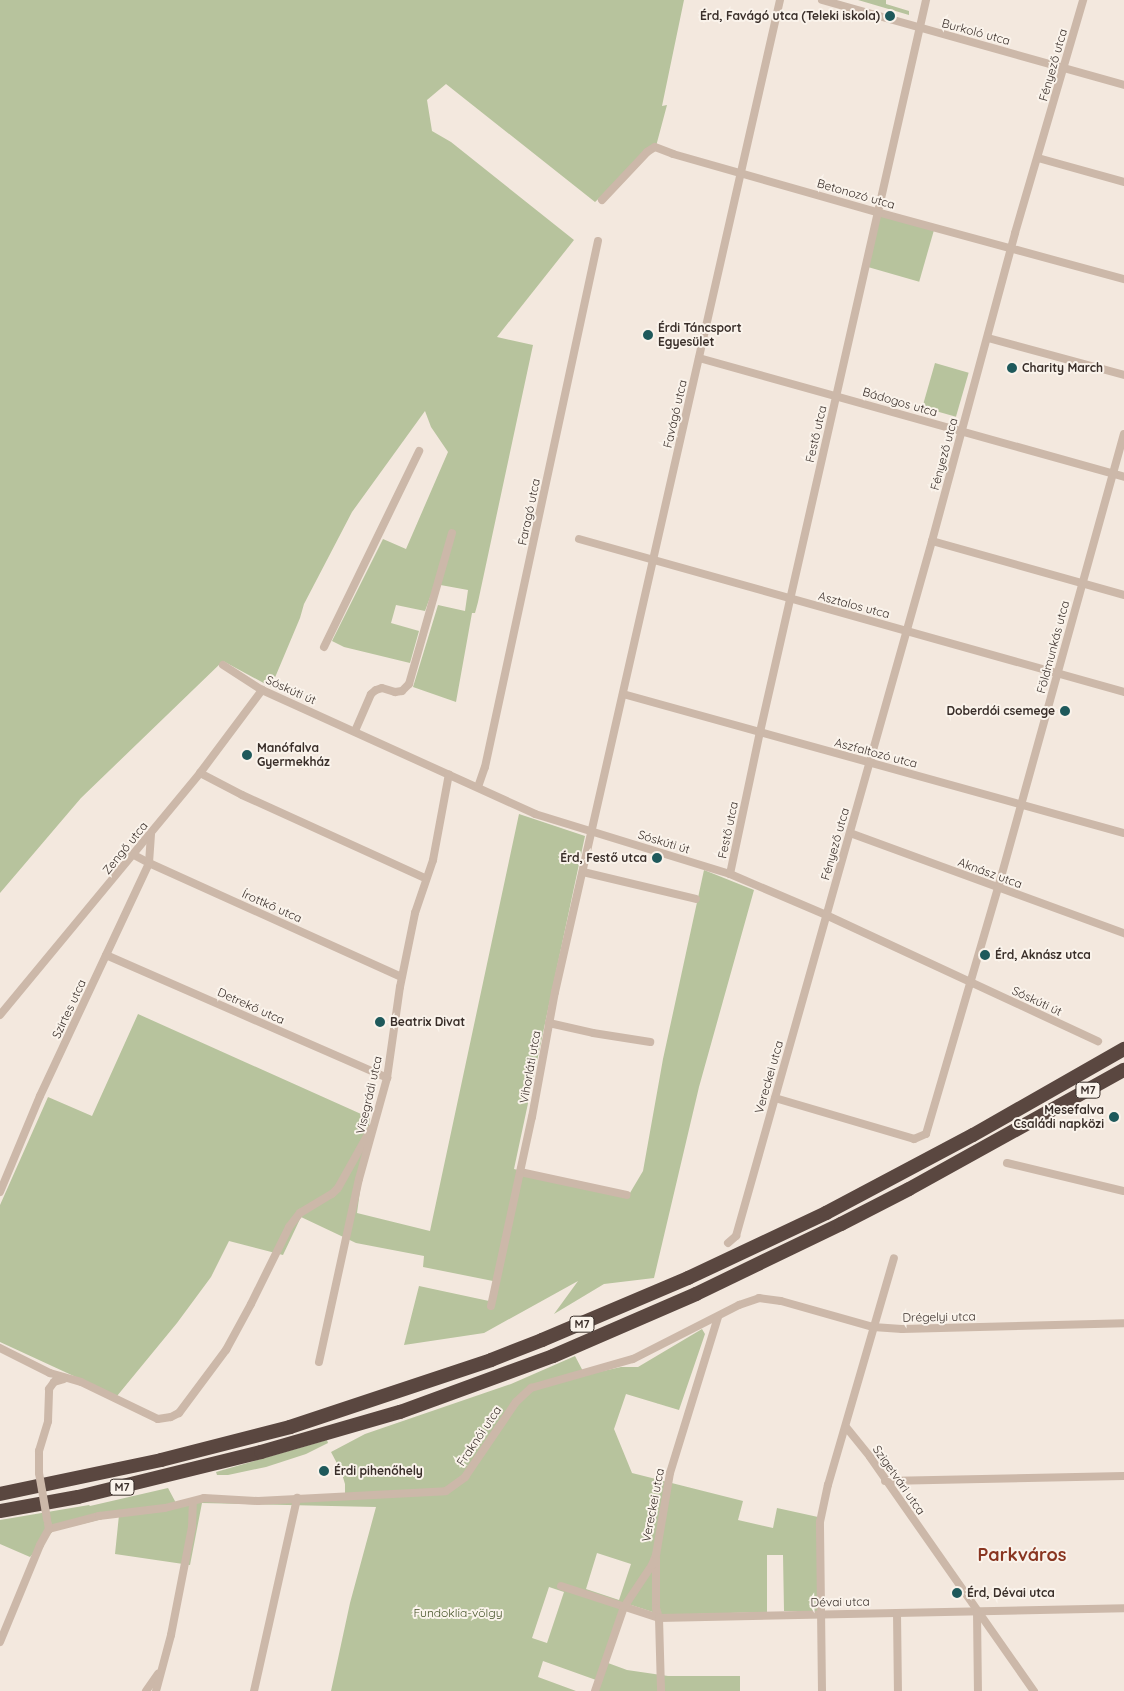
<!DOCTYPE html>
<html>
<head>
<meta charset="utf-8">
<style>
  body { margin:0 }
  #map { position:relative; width:1124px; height:1691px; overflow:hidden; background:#f3e8de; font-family:Quicksand,sans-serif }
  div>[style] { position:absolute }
  .green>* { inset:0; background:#b7c39d; transform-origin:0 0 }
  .street>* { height:8px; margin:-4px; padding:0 4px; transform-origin:4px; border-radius:4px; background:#ccb8a9 }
  .highway>* { height:14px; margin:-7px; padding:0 7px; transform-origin:7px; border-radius:7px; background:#5a4740 }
  .street-bridge>* { height:8px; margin:-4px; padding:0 4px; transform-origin:4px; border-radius:4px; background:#ccb8a9 }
  .dots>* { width:14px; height:14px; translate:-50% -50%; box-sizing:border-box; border:2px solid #faf3eb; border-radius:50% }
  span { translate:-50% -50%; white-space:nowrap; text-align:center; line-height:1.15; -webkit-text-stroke:4px #faf3eb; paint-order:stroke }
  .shield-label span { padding:1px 4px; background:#faf3eb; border:1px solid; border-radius:4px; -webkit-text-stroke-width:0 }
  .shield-label { font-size:11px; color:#392e29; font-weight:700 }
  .poi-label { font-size:12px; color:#392e29; font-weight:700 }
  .right { translate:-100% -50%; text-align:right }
  .left { translate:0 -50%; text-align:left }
  .street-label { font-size:12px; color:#392e29 }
  .park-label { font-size:12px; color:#49572c }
  .district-label { font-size:18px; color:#893621; font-weight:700 }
</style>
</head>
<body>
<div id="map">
  <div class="green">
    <i style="clip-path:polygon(0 0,684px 0,662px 106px,667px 105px,655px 150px,650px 152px,595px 202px,446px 84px,427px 100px,432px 131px,451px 142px,574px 240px,497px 337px,533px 345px,478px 602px,475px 613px,472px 613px,456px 702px,413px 687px,438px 605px,465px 611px,468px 590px,435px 584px,425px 611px,396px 605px,391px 623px,419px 631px,410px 663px,344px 647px,332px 641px,383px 539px,406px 549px,448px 452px,431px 427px,425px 411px,352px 512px,304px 604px,300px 618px,271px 687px,223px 661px,81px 798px,0 893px)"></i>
    <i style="clip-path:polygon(858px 0,886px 0,886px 4px,909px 11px,909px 15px)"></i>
    <i style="left:879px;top:215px;width:57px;height:53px;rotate:16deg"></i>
    <i style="left:935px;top:363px;width:35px;height:46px;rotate:16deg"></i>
    <i style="clip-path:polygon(519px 814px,585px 836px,514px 1169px,627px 1198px,643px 1171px,663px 1059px,704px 870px,754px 890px,699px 1087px,654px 1278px,604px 1284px,554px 1314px,578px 1281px,484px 1333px,404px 1345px,419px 1286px,489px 1301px,493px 1281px,423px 1267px,424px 1256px,356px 1243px,301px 1217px,283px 1255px,229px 1241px,211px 1277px,177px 1323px,117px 1396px,0 1342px,0 1205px,48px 1097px,92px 1116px,138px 1014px,370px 1118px,357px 1213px,430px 1231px)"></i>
    <i style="clip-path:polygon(evenodd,702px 1329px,705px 1334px,679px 1410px,626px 1394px,614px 1429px,632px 1473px,743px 1501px,738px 1520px,773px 1528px,777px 1508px,818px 1517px,819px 1611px,784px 1611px,783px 1555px,767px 1555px,767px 1612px,662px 1615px,628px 1604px,608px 1663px,627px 1670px,668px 1676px,740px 1676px,740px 1691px,592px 1691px,596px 1680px,543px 1661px,538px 1677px,576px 1691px,331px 1691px,350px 1603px,376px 1507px,202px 1503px,190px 1565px,115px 1554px,119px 1515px,53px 1531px,30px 1557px,0 1544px,0 1520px,89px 1505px,90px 1506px,168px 1488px,176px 1503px,191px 1500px,345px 1499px,345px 1484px,341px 1471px,331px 1452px,365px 1434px,511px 1384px,575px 1356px,585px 1375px,621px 1367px,638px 1367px,702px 1329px,597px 1553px,631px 1564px,619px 1600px,586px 1589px,597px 1553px,702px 1329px,549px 1587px,564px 1592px,547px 1643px,532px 1638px,549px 1587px)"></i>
    <i style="clip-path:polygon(327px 1440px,328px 1443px,306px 1454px,266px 1467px,228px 1475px,217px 1475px,216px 1472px)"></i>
  </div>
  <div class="street">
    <i style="left:822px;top:0;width:314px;rotate:15.7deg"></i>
    <i style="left:1038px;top:158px;width:89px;rotate:15.6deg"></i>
    <i style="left:602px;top:200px;width:66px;rotate:-46.8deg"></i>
    <i style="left:647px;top:152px;width:9px;rotate:-32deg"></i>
    <i style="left:655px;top:147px;width:19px;rotate:21deg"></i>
    <i style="left:673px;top:154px;width:212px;rotate:15.9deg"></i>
    <i style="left:877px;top:212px;width:256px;rotate:15.2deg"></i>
    <i style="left:988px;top:338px;width:141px;rotate:15.2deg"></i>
    <i style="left:699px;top:358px;width:441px;rotate:15.6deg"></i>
    <i style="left:579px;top:539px;width:566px;rotate:15.68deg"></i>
    <i style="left:932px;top:541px;width:199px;rotate:15.7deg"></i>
    <i style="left:324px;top:647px;width:218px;rotate:-64.1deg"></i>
    <i style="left:223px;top:665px;width:46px;rotate:32.7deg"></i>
    <i style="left:262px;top:690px;width:300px;rotate:24.4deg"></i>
    <i style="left:535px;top:814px;width:204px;rotate:17.1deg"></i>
    <i style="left:730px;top:874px;width:104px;rotate:23.1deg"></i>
    <i style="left:826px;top:915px;width:300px;rotate:24.9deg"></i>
    <i style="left:623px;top:694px;width:520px;rotate:15.51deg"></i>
    <i style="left:355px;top:731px;width:40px;rotate:-66.6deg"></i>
    <i style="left:371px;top:694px;width:6px;rotate:-39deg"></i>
    <i style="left:376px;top:690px;width:6px;rotate:-18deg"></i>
    <i style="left:382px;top:688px;width:14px;rotate:17deg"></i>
    <i style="left:395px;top:692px;width:7px;rotate:-8deg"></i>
    <i style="left:402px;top:691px;width:10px;rotate:-45deg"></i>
    <i style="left:409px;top:684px;width:157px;rotate:-74.1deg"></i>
    <i style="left:200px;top:773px;width:47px;rotate:27.6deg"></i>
    <i style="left:242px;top:795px;width:201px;rotate:24.4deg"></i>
    <i style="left:478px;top:787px;width:21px;rotate:-71deg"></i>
    <i style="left:485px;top:767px;width:538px;rotate:-77.88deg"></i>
    <i style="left:850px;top:833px;width:292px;rotate:20.1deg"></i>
    <i style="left:134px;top:855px;width:17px;rotate:28deg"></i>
    <i style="left:149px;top:863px;width:277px;rotate:24.3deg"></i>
    <i style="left:583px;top:872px;width:116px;rotate:13.4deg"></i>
    <i style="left:730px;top:874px;width:145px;rotate:-78.1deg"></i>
    <i style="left:760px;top:732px;width:751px;rotate:-77.22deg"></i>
    <i style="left:106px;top:955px;width:307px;rotate:23.6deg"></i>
    <i style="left:0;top:1015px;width:314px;rotate:-50.4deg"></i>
    <i style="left:200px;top:773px;width:104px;rotate:-53.2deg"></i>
    <i style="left:549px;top:1023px;width:45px;rotate:12.8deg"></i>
    <i style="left:593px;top:1033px;width:58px;rotate:9deg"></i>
    <i style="left:775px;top:1098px;width:145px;rotate:16.4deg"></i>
    <i style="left:914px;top:1139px;width:13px;rotate:-23deg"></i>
    <i style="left:926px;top:1134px;width:256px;rotate:-73.7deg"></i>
    <i style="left:998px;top:888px;width:471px;rotate:-74.5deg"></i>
    <i style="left:1007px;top:1163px;width:120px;rotate:13.5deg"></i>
    <i style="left:520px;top:1172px;width:109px;rotate:12.1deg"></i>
    <i style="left:0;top:1192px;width:104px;rotate:-67.4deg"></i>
    <i style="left:40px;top:1096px;width:257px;rotate:-64.9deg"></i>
    <i style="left:149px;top:863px;width:29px;rotate:-86deg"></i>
    <i style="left:728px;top:1243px;width:11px;rotate:-41deg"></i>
    <i style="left:736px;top:1236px;width:722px;rotate:-74.25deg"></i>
    <i style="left:932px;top:541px;width:319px;rotate:-74.9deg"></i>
    <i style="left:1015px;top:233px;width:243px;rotate:-73.7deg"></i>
    <i style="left:491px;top:1306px;width:193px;rotate:-77.8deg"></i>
    <i style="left:532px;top:1117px;width:127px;rotate:-79.6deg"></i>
    <i style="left:555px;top:992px;width:1017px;rotate:-77.22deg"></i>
    <i style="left:0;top:1348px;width:56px;rotate:26.6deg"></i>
    <i style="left:50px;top:1373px;width:32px;rotate:16deg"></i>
    <i style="left:81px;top:1382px;width:85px;rotate:25.7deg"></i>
    <i style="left:158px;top:1419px;width:13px;rotate:-9deg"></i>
    <i style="left:171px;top:1417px;width:9px;rotate:-27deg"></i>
    <i style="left:179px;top:1413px;width:79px;rotate:-53.3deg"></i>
    <i style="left:226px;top:1350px;width:52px;rotate:-61.5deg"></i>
    <i style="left:251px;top:1304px;width:86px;rotate:-63.7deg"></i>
    <i style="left:289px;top:1227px;width:18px;rotate:-52deg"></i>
    <i style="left:300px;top:1213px;width:37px;rotate:-31deg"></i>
    <i style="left:332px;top:1194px;width:8px;rotate:-45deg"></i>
    <i style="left:338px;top:1188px;width:68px;rotate:-60.8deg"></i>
    <i style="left:319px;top:1362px;width:187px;rotate:-77.7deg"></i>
    <i style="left:359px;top:1179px;width:105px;rotate:-74.5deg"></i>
    <i style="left:387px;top:1078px;width:92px;rotate:-81.9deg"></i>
    <i style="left:400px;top:987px;width:76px;rotate:-78.5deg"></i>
    <i style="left:415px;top:913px;width:56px;rotate:-71.2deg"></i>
    <i style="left:433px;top:860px;width:87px;rotate:-79.5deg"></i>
    <i style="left:846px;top:1427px;width:38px;rotate:51deg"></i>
    <i style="left:870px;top:1457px;width:286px;rotate:55deg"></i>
    <i style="left:39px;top:1473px;width:22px;rotate:-90deg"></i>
    <i style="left:39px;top:1451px;width:31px;rotate:-73deg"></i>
    <i style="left:48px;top:1421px;width:32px;rotate:-88deg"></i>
    <i style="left:49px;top:1389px;width:9px;rotate:-54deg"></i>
    <i style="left:54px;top:1382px;width:10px;rotate:-17deg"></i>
    <i style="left:885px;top:1481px;width:239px;rotate:-1.2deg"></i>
    <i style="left:49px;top:1529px;width:52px;rotate:-14.6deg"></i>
    <i style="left:99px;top:1516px;width:66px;rotate:-6.9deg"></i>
    <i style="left:165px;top:1508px;width:40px;rotate:-14.4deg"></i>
    <i style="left:204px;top:1498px;width:54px;rotate:3.2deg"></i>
    <i style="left:258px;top:1501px;width:188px;rotate:-3deg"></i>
    <i style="left:446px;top:1491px;width:24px;rotate:-36deg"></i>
    <i style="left:465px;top:1477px;width:91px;rotate:-55.8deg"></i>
    <i style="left:516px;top:1402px;width:21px;rotate:-43deg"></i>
    <i style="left:531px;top:1388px;width:106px;rotate:-15.9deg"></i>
    <i style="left:633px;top:1359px;width:119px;rotate:-27deg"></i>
    <i style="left:739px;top:1305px;width:21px;rotate:-19deg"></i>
    <i style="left:759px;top:1298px;width:22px;rotate:8deg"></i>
    <i style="left:781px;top:1301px;width:96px;rotate:15.8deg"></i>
    <i style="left:873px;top:1327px;width:29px;rotate:4deg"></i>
    <i style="left:902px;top:1329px;width:222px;rotate:-1.5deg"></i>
    <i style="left:656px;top:1559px;width:49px;rotate:90deg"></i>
    <i style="left:656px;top:1608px;width:10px;rotate:73deg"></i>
    <i style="left:659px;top:1618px;width:73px;rotate:88.4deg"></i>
    <i style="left:561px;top:1586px;width:103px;rotate:18.1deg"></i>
    <i style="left:659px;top:1618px;width:465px;rotate:-1.2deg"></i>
    <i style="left:977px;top:1612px;width:79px;rotate:89.3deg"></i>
    <i style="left:897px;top:1613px;width:78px;rotate:89.3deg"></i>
    <i style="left:0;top:1642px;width:105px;rotate:-67.6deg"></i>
    <i style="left:40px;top:1545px;width:18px;rotate:-61deg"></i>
    <i style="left:49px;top:1529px;width:5px;rotate:-101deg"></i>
    <i style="left:146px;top:1691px;width:21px;rotate:-55deg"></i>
    <i style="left:156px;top:1691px;width:58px;rotate:-75deg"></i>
    <i style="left:171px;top:1635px;width:110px;rotate:-79deg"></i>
    <i style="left:192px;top:1527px;width:25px;rotate:-88deg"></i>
    <i style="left:254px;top:1691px;width:198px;rotate:-77.4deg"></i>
    <i style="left:595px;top:1691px;width:89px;rotate:-71deg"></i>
    <i style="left:624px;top:1607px;width:50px;rotate:-56.3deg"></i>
    <i style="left:652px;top:1565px;width:11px;rotate:-68deg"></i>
    <i style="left:656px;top:1555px;width:83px;rotate:-80.3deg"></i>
    <i style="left:670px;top:1473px;width:163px;rotate:-72.9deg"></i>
    <i style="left:822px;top:1691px;width:169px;rotate:-90.7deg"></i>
    <i style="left:820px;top:1522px;width:38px;rotate:-78deg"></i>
    <i style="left:828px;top:1485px;width:236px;rotate:-73.8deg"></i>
  </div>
  <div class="highway">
    <i style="left:0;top:1494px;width:165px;rotate:-11.9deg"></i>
    <i style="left:161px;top:1460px;width:133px;rotate:-14.3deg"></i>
    <i style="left:290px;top:1427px;width:212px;rotate:-18.4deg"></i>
    <i style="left:491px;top:1360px;width:55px;rotate:-21.4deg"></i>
    <i style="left:542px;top:1340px;width:159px;rotate:-23deg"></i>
    <i style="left:688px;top:1278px;width:153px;rotate:-25.2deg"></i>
    <i style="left:826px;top:1213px;width:166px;rotate:-28deg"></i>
    <i style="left:973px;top:1135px;width:174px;rotate:-29.7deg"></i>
    <i style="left:0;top:1511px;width:79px;rotate:-10.2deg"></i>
    <i style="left:78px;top:1497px;width:188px;rotate:-13.8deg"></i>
    <i style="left:261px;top:1452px;width:145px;rotate:-16.1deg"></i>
    <i style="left:400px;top:1412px;width:163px;rotate:-20.1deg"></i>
    <i style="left:553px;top:1356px;width:156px;rotate:-23.4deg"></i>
    <i style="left:696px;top:1294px;width:161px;rotate:-25.8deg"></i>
    <i style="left:841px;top:1224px;width:76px;rotate:-27.2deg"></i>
    <i style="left:909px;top:1189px;width:246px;rotate:-29deg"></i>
  </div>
  <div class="street-bridge">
    <i style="left:39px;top:1473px;width:47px;rotate:80.1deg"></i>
  </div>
  <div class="dots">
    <i style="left:890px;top:16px;background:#1e595b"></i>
    <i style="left:648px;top:335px;background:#1e595b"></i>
    <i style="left:1012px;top:368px;background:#1e595b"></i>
    <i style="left:1065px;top:711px;background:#1e595b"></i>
    <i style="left:247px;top:755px;background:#1e595b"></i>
    <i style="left:657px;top:858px;background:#1e595b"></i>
    <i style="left:985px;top:955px;background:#1e595b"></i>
    <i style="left:380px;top:1022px;background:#1e595b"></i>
    <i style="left:1114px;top:1117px;background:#1e595b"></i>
    <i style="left:324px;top:1471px;background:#1e595b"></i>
    <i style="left:957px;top:1593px;background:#1e595b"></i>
  </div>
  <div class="shield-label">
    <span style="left:1088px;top:1090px">M7</span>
    <span style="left:582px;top:1324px">M7</span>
    <span style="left:122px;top:1487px">M7</span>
  </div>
  <div class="poi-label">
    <span class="right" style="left:880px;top:16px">Érd, Favágó utca (Teleki iskola)</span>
    <span class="left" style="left:658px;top:335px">Érdi Táncsport<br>Egyesület</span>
    <span class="left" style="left:1022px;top:368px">Charity March</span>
    <span class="right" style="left:1055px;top:711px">Doberdói csemege</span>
    <span class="left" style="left:257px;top:755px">Manófalva<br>Gyermekház</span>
    <span class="right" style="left:647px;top:858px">Érd, Festő utca</span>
    <span class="left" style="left:995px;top:955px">Érd, Aknász utca</span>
    <span class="left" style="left:390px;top:1022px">Beatrix Divat</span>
    <span class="right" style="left:1104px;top:1117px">Mesefalva<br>Családi napközi</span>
    <span class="left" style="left:334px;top:1471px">Érdi pihenőhely</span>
    <span class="left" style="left:967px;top:1593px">Érd, Dévai utca</span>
  </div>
  <div class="street-label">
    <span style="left:976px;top:32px;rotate:15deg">Burkoló utca</span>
    <span style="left:1053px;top:65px;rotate:-74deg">Fényező utca</span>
    <span style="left:856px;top:194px;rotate:16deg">Betonozó utca</span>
    <span style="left:900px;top:402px;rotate:16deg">Bádogos utca</span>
    <span style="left:675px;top:414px;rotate:-77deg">Favágó utca</span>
    <span style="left:816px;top:434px;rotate:-77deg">Festő utca</span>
    <span style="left:944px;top:454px;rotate:-75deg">Fényező utca</span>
    <span style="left:529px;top:512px;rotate:-78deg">Faragó utca</span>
    <span style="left:854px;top:605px;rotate:15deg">Asztalos utca</span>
    <span style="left:1053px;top:647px;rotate:-75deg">Földmunkás utca</span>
    <span style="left:291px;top:690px;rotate:24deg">Sóskúti út</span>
    <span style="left:876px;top:753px;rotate:15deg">Aszfaltozó utca</span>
    <span style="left:728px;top:830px;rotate:-78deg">Festő utca</span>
    <span style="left:664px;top:842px;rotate:17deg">Sóskúti út</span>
    <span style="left:835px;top:844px;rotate:-74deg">Fényező utca</span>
    <span style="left:125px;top:848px;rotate:-51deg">Zengő utca</span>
    <span style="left:990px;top:873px;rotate:20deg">Aknász utca</span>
    <span style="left:272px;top:906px;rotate:24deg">Írottkő utca</span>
    <span style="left:1037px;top:1001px;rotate:25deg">Sóskúti út</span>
    <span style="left:251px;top:1006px;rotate:24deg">Detrekő utca</span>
    <span style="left:69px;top:1009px;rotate:-65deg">Szirtes utca</span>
    <span style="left:530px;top:1067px;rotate:-80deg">Vihorláti utca</span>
    <span style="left:769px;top:1077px;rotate:-74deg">Vereckei utca</span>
    <span style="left:369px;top:1095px;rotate:-77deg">Visegrádi utca</span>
    <span style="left:939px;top:1317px;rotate:-1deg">Drégelyi utca</span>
    <span style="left:479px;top:1436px;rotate:-56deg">Fraknói utca</span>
    <span style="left:899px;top:1480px;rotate:55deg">Szigetvári utca</span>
    <span style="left:653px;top:1505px;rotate:-79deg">Vereckei utca</span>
    <span style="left:840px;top:1602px;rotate:-1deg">Dévai utca</span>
  </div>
  <div class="park-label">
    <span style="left:458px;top:1613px">Fundoklia-völgy</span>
  </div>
  <div class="district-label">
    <span style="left:1022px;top:1555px">Parkváros</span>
  </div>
</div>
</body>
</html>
